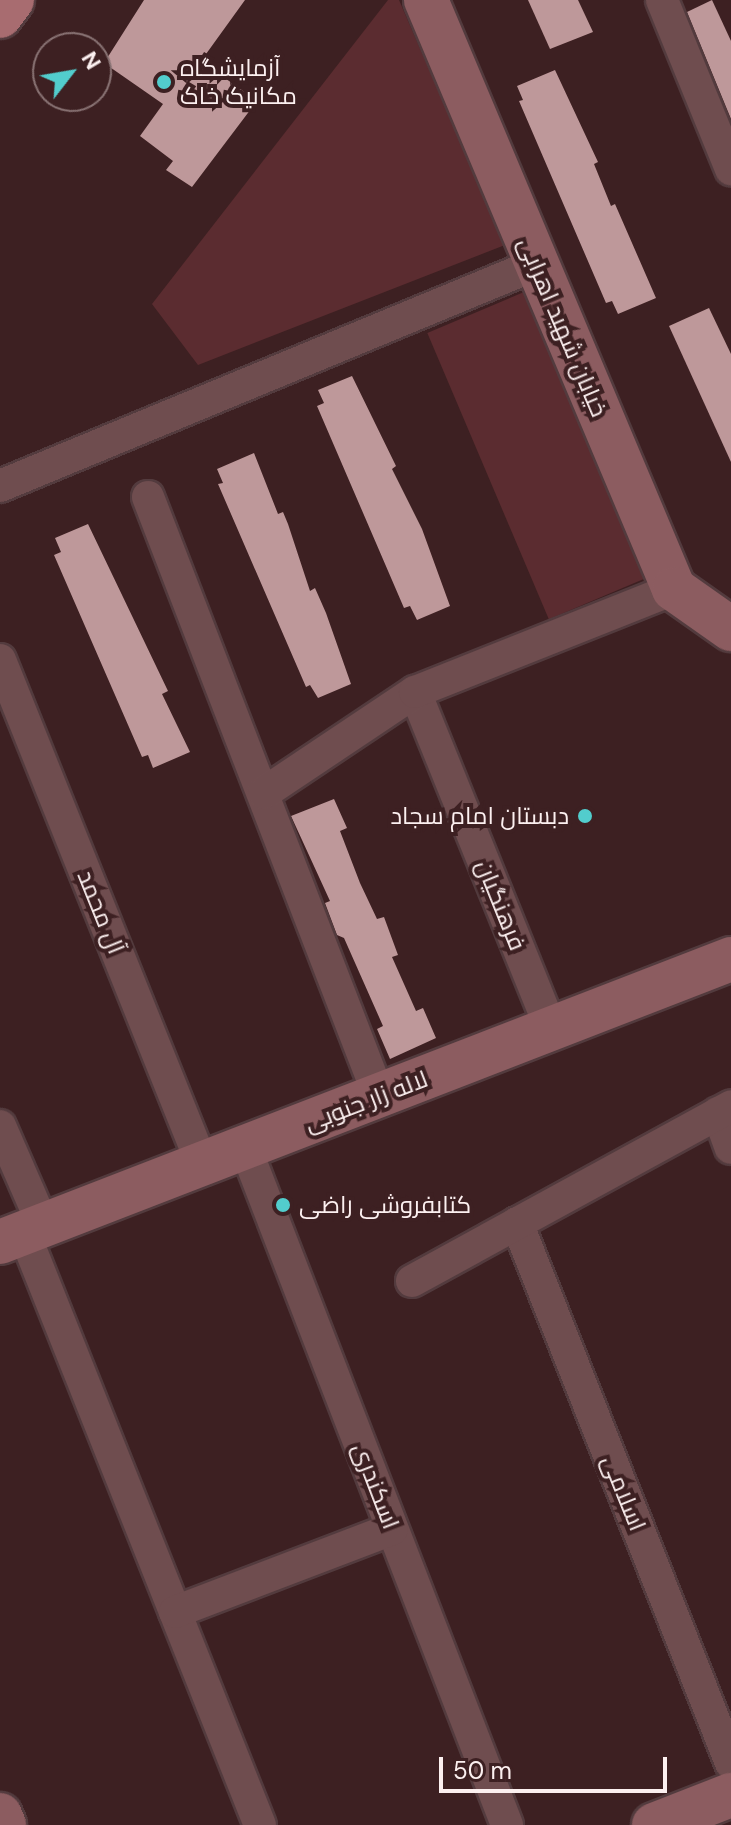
<!DOCTYPE html>
<html>
<head>
<meta charset="utf-8">
<style>
  body { margin:0 }
  #map { position:relative; width:731px; height:1825px; overflow:hidden; background:#3d2022; font-family:"DM Sans",Cairo,sans-serif }
  div>[style] { position:absolute }
  .green>* { inset:0; background:#5b2c30; transform-origin:0 0 }
  .building>* { inset:0; background:#be989a }
  .roads { filter:drop-shadow(2px 0 #533b3e) drop-shadow(-2px 0 #533b3e) drop-shadow(0 2px #533b3e) drop-shadow(0 -2px #533b3e) }
  .street>* { height:32px; margin:-16px; padding:0 16px; transform-origin:16px; border-radius:16px; background:#6f4d4f }
  .secondary>* { height:44px; margin:-22px; padding:0 22px; transform-origin:22px; border-radius:22px; background:#8c5c60 }
  .primary>* { height:44px; margin:-22px; padding:0 22px; transform-origin:22px; border-radius:22px; background:#a86c70 }
  .dots>* { width:22px; height:22px; translate:-50% -50%; box-sizing:border-box; border:4px solid #3d2022; border-radius:50% }
  span { translate:-50% -50%; white-space:nowrap; text-align:center; line-height:1.15; -webkit-text-stroke:8px #3d2022; paint-order:stroke }
  .poi-label { font-size:24px; color:#fcf0f0 }
  .left { translate:0 -50%; text-align:left }
  .right { translate:-100% -50%; text-align:right }
  .street-label { font-size:24px; color:#fcf0f0 }
  .north { position:absolute; left:32px; top:32px; width:80px; height:80px; box-sizing:border-box; background:#3d2022; border:2px solid #897374; border-radius:50%; rotate:59deg; font-size:22px; font-weight:700; line-height:32px; text-align:center; color:#fcf0f0 }
  .north::after { content:''; display:block; margin:auto; width:28px; height:36px; background:#52cdcd; clip-path:polygon(50% 0,100% 100%,50% 72%,0 100%) }
  .scale { position:absolute; left:439px; top:1757px; width:228px; height:36px; box-sizing:border-box; border:4px solid #fcf0f0; border-top:0; padding-left:10px; font-size:24px; line-height:28px; white-space:nowrap; color:#fcf0f0; -webkit-text-stroke:6px #3d2022; paint-order:stroke }
</style>
</head>
<body>
<div id="map">
  <div class="green">
    <i style="clip-path:polygon(388px 0,399px 0,505px 245px,198px 365px,152px 304px)"></i>
    <i style="left:524px;top:292px;width:311px;height:105px;rotate:67deg"></i>
  </div>
  <div class="building">
    <i style="clip-path:polygon(144px 0,245px 0,201px 61px,257px 101px,192px 187px,166px 170px,173px 161px,140px 136px,163px 104px,104px 63px)"></i>
    <i style="clip-path:polygon(528px 0,578px 0,593px 32px,550px 49px)"></i>
    <i style="clip-path:polygon(712px 0,731px 41px,731px 119px,687px 12px)"></i>
    <i style="clip-path:polygon(555px 70px,598px 162px,594px 164px,611px 206px,615px 204px,656px 298px,618px 314px,612px 301px,606px 303px,519px 101px,523px 100px,517px 86px)"></i>
    <i style="clip-path:polygon(709px 308px,731px 354px,731px 462px,669px 326px)"></i>
    <i style="clip-path:polygon(352px 376px,396px 466px,392px 469px,422px 529px,450px 606px,417px 620px,410px 606px,404px 608px,317px 406px,324px 403px,318px 390px)"></i>
    <i style="clip-path:polygon(254px 453px,278px 514px,283px 512px,288px 524px,310px 591px,315px 588px,326px 613px,351px 684px,318px 698px,310px 685px,306px 687px,218px 484px,223px 483px,217px 469px)"></i>
    <i style="clip-path:polygon(88px 524px,168px 691px,162px 694px,190px 752px,153px 768px,148px 755px,142px 757px,54px 555px,61px 552px,55px 538px)"></i>
    <i style="clip-path:polygon(334px 799px,347px 828px,340px 831px,360px 883px,377px 919px,384px 917px,398px 955px,392px 957px,416px 1011px,423px 1008px,436px 1038px,390px 1059px,377px 1029px,383px 1026px,344px 938px,337px 935px,325px 903px,330px 901px,291px 816px)"></i>
  </div>
  <div class="roads">
    <div class="street">
      <i style="left:662px;top:0;width:183px;rotate:67.8deg"></i>
      <i style="left:0;top:486px;width:581px;rotate:-22.46deg"></i>
      <i style="left:148px;top:497px;width:642px;rotate:68.91deg"></i>
      <i style="left:0;top:660px;width:543px;rotate:68.16deg"></i>
      <i style="left:415px;top:692px;width:363px;rotate:68deg"></i>
      <i style="left:264px;top:793px;width:182px;rotate:-33.8deg"></i>
      <i style="left:415px;top:692px;width:279px;rotate:-21.7deg"></i>
      <i style="left:718px;top:1113px;width:37px;rotate:70deg"></i>
      <i style="left:0;top:1126px;width:108px;rotate:66.5deg"></i>
      <i style="left:245px;top:1147px;width:727px;rotate:68.87deg"></i>
      <i style="left:517px;top:1223px;width:581px;rotate:68.38deg"></i>
      <i style="left:24px;top:1233px;width:637px;rotate:68.27deg"></i>
      <i style="left:412px;top:1281px;width:364px;rotate:-28.7deg"></i>
      <i style="left:175px;top:1612px;width:232px;rotate:-20.9deg"></i>
    </div>
    <div class="secondary">
      <i style="left:426px;top:0;width:639px;rotate:67.17deg"></i>
      <i style="left:674px;top:589px;width:70px;rotate:35.1deg"></i>
      <i style="left:0;top:1242px;width:784px;rotate:-21.16deg"></i>
      <i style="left:0;top:1815px;width:11px;rotate:68deg"></i>
      <i style="left:654px;top:1825px;width:83px;rotate:-21.3deg"></i>
    </div>
    <div class="primary">
      <i style="left:0;top:16px;width:20px;rotate:-53deg"></i>
    </div>
  </div>
  <div class="dots">
    <i style="left:164px;top:82px;background:#52cdcd"></i>
    <i style="left:585px;top:816px;background:#52cdcd"></i>
    <i style="left:283px;top:1205px;background:#52cdcd"></i>
  </div>
  <div class="poi-label">
    <span class="left" style="left:180px;top:82px">آزمایشگاه<br>مکانیک خاک</span>
    <span class="right" style="left:569px;top:816px">دبستان امام سجاد</span>
    <span class="left" style="left:299px;top:1205px">کتابفروشی راضی</span>
  </div>
  <div class="street-label">
    <span style="left:563px;top:327px;rotate:67deg">خیابان شهید اهرابی</span>
    <span style="left:501px;top:905px;rotate:68deg">فرهنگیان</span>
    <span style="left:101px;top:912px;rotate:68deg">آل محمد</span>
    <span style="left:366px;top:1101px;rotate:-21deg">لاله زار جنوبی</span>
    <span style="left:376px;top:1486px;rotate:69deg">اسکندری</span>
    <span style="left:624px;top:1493px;rotate:68deg">اسلامی</span>
  </div>
  <div class="north">N</div>
  <div class="scale">50 m</div>
</div>
</body>
</html>
